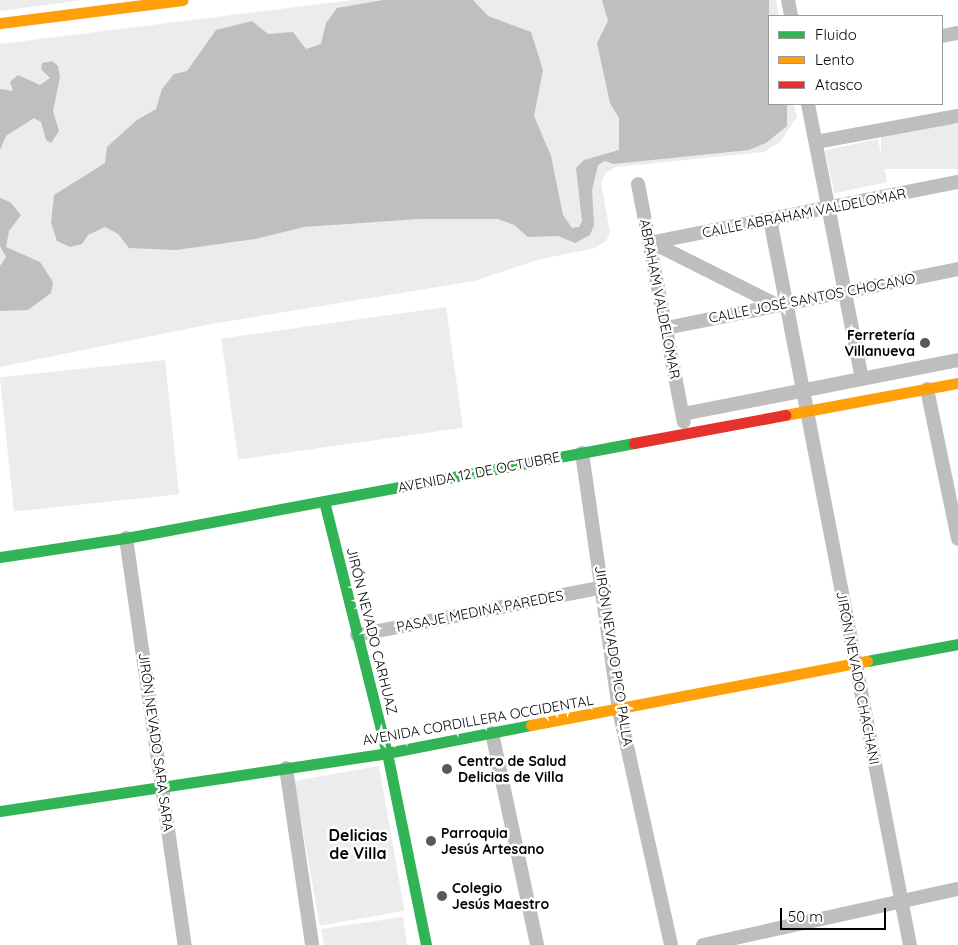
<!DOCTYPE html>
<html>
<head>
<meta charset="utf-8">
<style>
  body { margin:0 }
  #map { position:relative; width:958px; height:945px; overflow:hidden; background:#fff; font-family:Quicksand,sans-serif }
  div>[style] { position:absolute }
  .green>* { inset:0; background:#ececec; transform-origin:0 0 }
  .water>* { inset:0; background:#bfbfbf }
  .street>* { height:14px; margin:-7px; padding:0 7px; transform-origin:7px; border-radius:7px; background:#bebebe }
  .fast>* { height:11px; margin:-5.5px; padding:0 5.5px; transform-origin:5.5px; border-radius:5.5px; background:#30b455 }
  .slow>* { height:11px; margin:-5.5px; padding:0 5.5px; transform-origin:5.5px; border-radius:5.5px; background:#ff9f0a }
  .jam>* { height:11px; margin:-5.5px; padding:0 5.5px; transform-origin:5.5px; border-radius:5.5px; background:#e5322d }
  .dots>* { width:14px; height:14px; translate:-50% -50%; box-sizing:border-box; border:2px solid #fff; border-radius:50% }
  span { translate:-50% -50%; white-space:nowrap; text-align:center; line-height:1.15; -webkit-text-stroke:5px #fff; paint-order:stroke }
  .street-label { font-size:14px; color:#000 }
  .poi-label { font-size:14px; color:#000; font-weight:700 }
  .right { translate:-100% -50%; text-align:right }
  .left { translate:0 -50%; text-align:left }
  .quarter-label { font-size:16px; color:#000; font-weight:700 }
  .legend { position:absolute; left:768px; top:15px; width:175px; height:90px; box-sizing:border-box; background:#fff; border:1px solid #999; margin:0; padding:6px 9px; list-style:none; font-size:15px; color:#000 }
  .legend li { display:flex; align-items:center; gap:10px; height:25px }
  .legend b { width:25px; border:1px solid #999 }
  .scale { position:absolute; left:780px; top:908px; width:106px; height:22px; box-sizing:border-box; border:2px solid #000; border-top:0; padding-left:6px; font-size:15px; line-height:18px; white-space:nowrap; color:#000; -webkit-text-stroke:4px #fff; paint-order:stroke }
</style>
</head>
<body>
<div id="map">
  <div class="green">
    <i style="clip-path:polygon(0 0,84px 0,0 11px)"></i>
    <i style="clip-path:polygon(353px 0,776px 0,779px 16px,769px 16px,769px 104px,794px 104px,797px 117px,780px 142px,764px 152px,616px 167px,606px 173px,601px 182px,610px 233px,606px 241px,595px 248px,537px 260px,474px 281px,211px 324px,0 367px,0 44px)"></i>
    <i style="left:958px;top:124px;width:45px;height:77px;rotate:90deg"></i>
    <i style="left:878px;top:139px;width:44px;height:54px;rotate:78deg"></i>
    <i style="left:446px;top:307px;width:122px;height:227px;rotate:82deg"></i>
    <i style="left:165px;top:360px;width:135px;height:166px;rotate:84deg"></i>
    <i style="left:379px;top:766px;width:147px;height:86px;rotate:80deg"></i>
    <i style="clip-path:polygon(403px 917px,407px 945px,324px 945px,321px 929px)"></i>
  </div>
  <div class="water">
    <i style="clip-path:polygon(383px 0,473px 0,488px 16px,531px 32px,543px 70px,534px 116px,551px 156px,563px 215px,572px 228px,579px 227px,582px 221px,576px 168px,584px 160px,619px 150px,619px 118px,610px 103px,597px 43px,608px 21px,602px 0,769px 0,769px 104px,787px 104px,787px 126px,766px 143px,749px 150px,613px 164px,605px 161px,598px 165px,592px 190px,594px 225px,590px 235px,575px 243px,558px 236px,528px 237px,514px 225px,498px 219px,419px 219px,304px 227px,255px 239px,176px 250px,129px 248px,118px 234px,105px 227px,88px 235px,82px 244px,70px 247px,57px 241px,51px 223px,54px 195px,105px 163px,107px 147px,137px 120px,156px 109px,162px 89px,174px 74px,187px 71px,216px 30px,252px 21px,268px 34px,293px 32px,306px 49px,321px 44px,326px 23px,337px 8px)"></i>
    <i style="clip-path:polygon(52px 61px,58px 66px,60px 77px,53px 111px,59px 131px,51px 143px,46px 140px,41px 122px,34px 118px,6px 136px,0 150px,0 89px,13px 91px,10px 82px,18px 75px,40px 85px,50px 78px,41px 69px,42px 63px)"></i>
    <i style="clip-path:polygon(0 198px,10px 202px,21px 215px,9px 231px,6px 247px,40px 262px,53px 282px,51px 293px,28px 310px,0 311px,0 266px,6px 257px,0 246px)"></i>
  </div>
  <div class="street">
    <i style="left:788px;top:0;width:16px;rotate:79deg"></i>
    <i style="left:942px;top:36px;width:16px;rotate:-11deg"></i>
    <i style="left:808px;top:104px;width:280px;rotate:78.9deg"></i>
    <i style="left:816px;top:142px;width:144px;rotate:-10.4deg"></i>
    <i style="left:638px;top:184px;width:242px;rotate:79.1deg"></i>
    <i style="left:770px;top:219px;width:739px;rotate:79.09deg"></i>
    <i style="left:649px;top:243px;width:315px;rotate:-11.2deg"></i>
    <i style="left:653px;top:243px;width:139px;rotate:26.6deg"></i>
    <i style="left:666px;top:328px;width:298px;rotate:-11.4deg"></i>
    <i style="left:927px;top:389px;width:153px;rotate:78.3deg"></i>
    <i style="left:683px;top:414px;width:280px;rotate:-11.1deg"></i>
    <i style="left:582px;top:453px;width:260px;rotate:81.8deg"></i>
    <i style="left:619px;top:710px;width:241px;rotate:77.5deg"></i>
    <i style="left:126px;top:538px;width:411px;rotate:81.8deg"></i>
    <i style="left:357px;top:635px;width:251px;rotate:-11deg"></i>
    <i style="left:492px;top:733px;width:217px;rotate:78deg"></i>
    <i style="left:286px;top:768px;width:179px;rotate:81.6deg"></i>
    <i style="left:703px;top:945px;width:261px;rotate:-12.4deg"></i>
  </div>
  <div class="fast">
    <i style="left:324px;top:501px;width:260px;rotate:76deg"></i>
    <i style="left:387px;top:753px;width:196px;rotate:78.5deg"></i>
    <i style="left:0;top:557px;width:127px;rotate:-8.6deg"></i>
    <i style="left:126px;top:538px;width:517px;rotate:-10.59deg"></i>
    <i style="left:867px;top:661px;width:93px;rotate:-10.6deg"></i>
    <i style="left:0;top:811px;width:391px;rotate:-8.5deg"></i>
    <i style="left:387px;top:753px;width:147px;rotate:-11deg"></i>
  </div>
  <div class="slow">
    <i style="left:0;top:23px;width:184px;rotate:-7.2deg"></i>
    <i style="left:785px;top:415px;width:176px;rotate:-10.5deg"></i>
    <i style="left:531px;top:725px;width:342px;rotate:-10.8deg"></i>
  </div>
  <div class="jam">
    <i style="left:634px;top:443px;width:154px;rotate:-10.5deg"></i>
  </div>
  <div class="dots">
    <i style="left:925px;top:343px;background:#595959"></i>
    <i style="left:447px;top:769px;background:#595959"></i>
    <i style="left:431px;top:841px;background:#595959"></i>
    <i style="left:442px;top:896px;background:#595959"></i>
  </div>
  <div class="street-label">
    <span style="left:804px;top:213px;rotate:-11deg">CALLE ABRAHAM VALDELOMAR</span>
    <span style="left:812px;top:298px;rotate:-11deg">CALLE JOSÉ SANTOS CHOCANO</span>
    <span style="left:660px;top:299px;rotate:79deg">ABRAHAM VALDELOMAR</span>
    <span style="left:479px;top:472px;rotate:-11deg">AVENIDA 12 DE OCTUBRE</span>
    <span style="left:480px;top:611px;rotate:-11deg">PASAJE MEDINA PAREDES</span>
    <span style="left:372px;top:631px;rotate:76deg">JIRÓN NEVADO CARHUAZ</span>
    <span style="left:614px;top:656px;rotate:81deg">JIRÓN NEVADO PICO PALLA</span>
    <span style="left:858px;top:678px;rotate:79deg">JIRÓN NEVADO CHACHANI</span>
    <span style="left:478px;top:720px;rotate:-10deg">AVENIDA CORDILLERA OCCIDENTAL</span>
    <span style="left:156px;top:742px;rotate:82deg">JIRÓN NEVADO SARA SARA</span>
  </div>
  <div class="poi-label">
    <span class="right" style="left:915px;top:343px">Ferretería<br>Villanueva</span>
    <span class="left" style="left:458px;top:769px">Centro de Salud<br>Delicias de Villa</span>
    <span class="left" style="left:441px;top:841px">Parroquia<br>Jesús Artesano</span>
    <span class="left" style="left:452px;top:896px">Colegio<br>Jesús Maestro</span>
  </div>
  <div class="quarter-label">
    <span style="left:358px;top:844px">Delicias<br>de Villa</span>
  </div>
  <ul class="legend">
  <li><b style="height:6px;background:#30b455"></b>Fluido</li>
  <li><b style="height:6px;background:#ff9f0a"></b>Lento</li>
  <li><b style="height:6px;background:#e5322d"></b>Atasco</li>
  </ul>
  <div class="scale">50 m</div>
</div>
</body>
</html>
